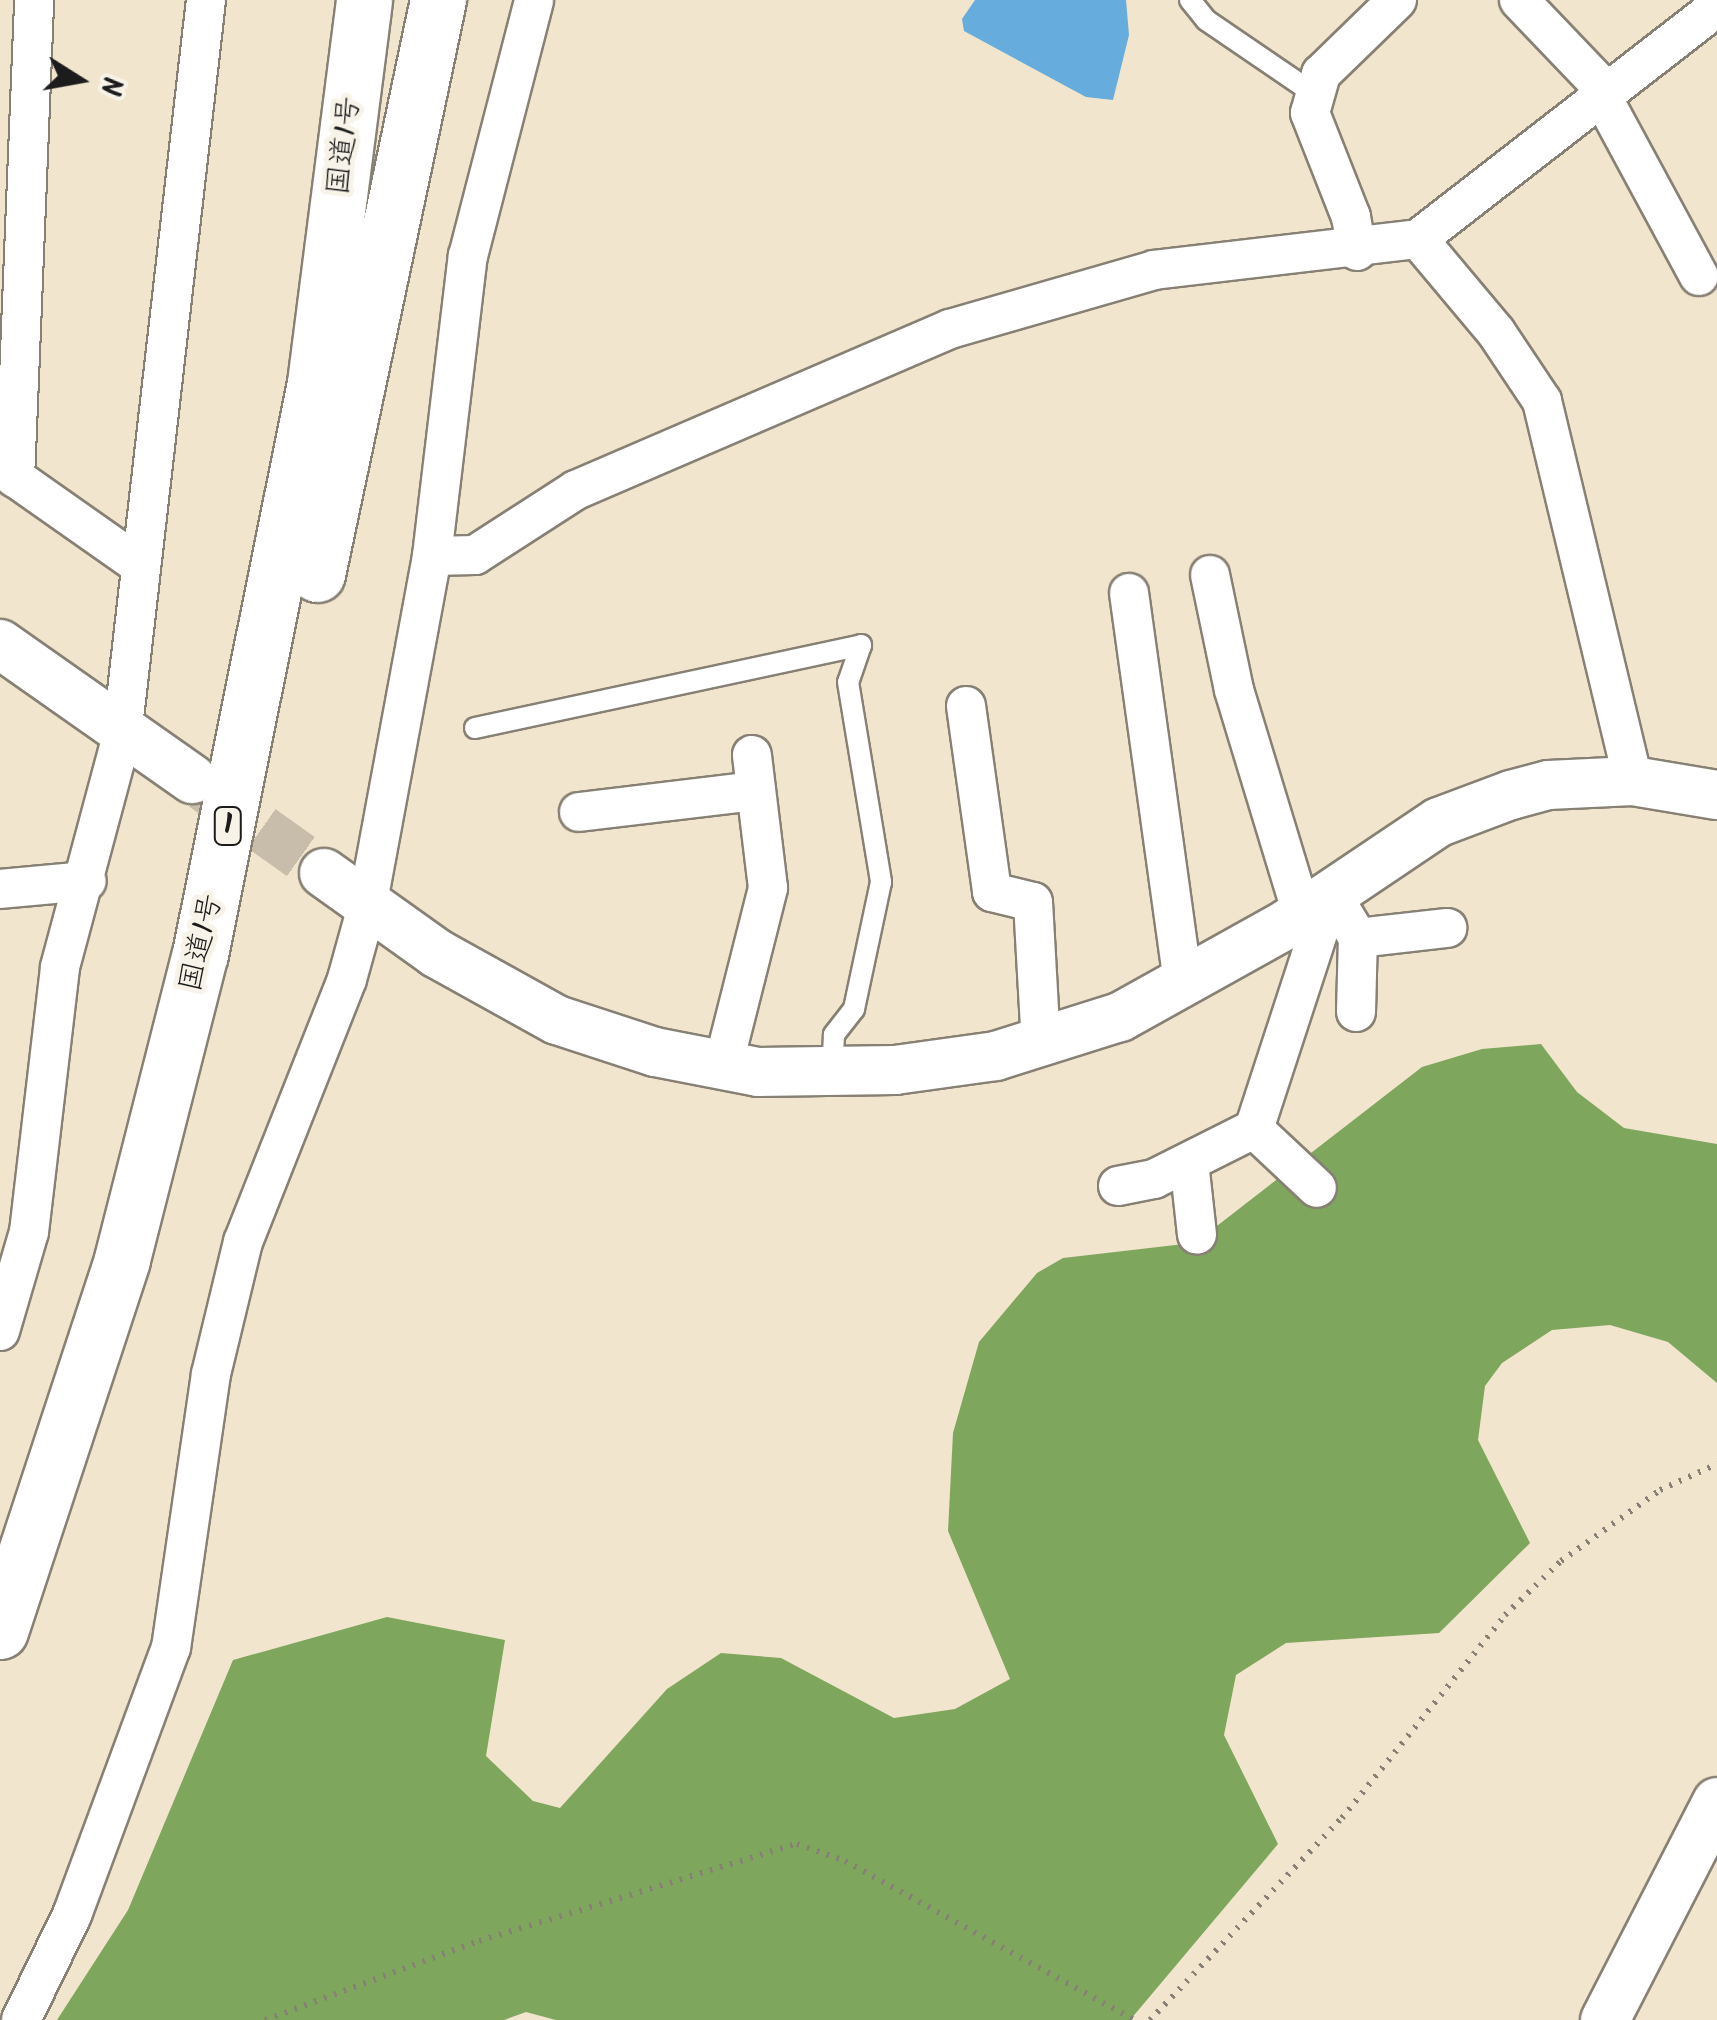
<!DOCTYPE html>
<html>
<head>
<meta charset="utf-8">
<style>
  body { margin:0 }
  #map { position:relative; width:1717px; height:2020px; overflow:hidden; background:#f2e5cd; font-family:Kalam,"Klee One",sans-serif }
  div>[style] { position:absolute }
  .forest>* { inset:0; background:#7fa65d }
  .water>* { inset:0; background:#66acdc }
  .tertiary-tunnel>* { height:48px; margin-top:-24px; transform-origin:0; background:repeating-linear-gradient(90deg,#c7bdaa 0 48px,transparent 0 72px) }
  .path>* { height:6px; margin-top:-3px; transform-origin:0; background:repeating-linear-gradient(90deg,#878074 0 2.5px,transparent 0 10.5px) }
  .roads { filter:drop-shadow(2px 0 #878074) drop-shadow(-2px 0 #878074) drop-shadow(0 2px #878074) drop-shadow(0 -2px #878074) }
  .service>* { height:20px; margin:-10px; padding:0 10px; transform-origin:10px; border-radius:10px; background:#fff }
  .minor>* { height:38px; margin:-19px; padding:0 19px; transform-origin:19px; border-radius:19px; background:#fff }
  .tertiary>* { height:48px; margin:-24px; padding:0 24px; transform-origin:24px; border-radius:24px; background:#fff }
  .trunk>* { height:55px; margin:-27.5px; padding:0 27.5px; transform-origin:27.5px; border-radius:27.5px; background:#fff }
  span { translate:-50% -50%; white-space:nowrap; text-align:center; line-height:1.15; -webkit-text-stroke:10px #f7f3e8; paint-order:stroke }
  .shield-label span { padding:2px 8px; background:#f7f3e8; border:2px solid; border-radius:8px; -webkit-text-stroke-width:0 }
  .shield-label { font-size:28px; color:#1c1c1c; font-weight:700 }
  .street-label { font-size:30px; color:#1c1c1c }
  .north { position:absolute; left:30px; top:30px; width:100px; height:100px; -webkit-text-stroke:8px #f7f3e8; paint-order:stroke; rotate:101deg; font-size:28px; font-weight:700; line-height:40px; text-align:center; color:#1c1c1c }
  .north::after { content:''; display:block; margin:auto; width:35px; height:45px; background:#1c1c1c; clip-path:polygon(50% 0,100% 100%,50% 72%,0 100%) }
</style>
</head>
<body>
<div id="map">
  <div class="forest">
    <i style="clip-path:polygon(1541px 1044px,1577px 1092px,1624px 1128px,1717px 1144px,1717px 1383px,1668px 1342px,1610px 1325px,1552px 1330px,1502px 1363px,1485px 1386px,1478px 1440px,1530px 1543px,1439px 1633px,1286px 1643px,1236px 1675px,1224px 1735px,1278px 1844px,1130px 2020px,556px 2020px,526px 2012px,504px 2020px,57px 2020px,128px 1910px,233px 1660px,387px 1617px,505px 1640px,486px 1756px,533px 1801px,560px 1808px,667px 1689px,721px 1653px,781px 1658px,894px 1718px,955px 1709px,1010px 1679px,948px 1531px,953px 1433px,979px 1342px,1037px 1273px,1063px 1258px,1184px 1244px,1213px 1229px,1422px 1067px,1482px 1049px)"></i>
  </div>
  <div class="water">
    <i style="clip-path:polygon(975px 0,1126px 0,1129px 35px,1113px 100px,1086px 97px,964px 31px,962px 19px)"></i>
  </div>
  <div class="tertiary-tunnel">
    <i style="left:203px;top:787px;width:148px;rotate:35.4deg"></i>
  </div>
  <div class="path">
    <i style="left:265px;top:2020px;width:228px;rotate:-20.3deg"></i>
    <i style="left:479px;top:1941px;width:332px;rotate:-17deg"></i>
    <i style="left:797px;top:1844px;width:51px;rotate:19.5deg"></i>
    <i style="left:845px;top:1861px;width:330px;rotate:28.8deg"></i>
    <i style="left:1150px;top:2020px;width:279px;rotate:-46.5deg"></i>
    <i style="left:1342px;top:1818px;width:260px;rotate:-51.2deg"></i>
    <i style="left:1505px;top:1615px;width:78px;rotate:-44deg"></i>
    <i style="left:1561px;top:1561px;width:122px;rotate:-35.6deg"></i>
    <i style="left:1660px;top:1490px;width:63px;rotate:-24.5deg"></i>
  </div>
  <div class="roads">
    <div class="service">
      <i style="left:1190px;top:0;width:26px;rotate:51deg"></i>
      <i style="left:1206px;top:20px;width:130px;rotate:34.3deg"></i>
      <i style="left:475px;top:728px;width:395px;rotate:-12.1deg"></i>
      <i style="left:861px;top:645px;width:39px;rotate:109deg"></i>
      <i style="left:848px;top:682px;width:203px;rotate:80.6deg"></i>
      <i style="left:881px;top:882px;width:130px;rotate:102deg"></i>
      <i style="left:854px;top:1009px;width:33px;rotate:128deg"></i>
      <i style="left:834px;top:1035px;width:37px;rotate:93deg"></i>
    </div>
    <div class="minor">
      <i style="left:1519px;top:0;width:124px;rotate:46.3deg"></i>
      <i style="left:1600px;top:93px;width:208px;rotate:61.6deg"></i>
      <i style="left:1418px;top:239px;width:121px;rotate:50deg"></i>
      <i style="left:1496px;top:332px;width:83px;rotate:56.3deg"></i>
      <i style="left:1542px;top:401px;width:391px;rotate:76.5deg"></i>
      <i style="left:1357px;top:251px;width:35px;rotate:-100deg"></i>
      <i style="left:1351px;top:217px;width:112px;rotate:-111.5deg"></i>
      <i style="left:1310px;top:113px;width:41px;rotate:-74.2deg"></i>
      <i style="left:1321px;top:74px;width:106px;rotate:-44.2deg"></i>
      <i style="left:0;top:467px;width:172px;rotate:35.1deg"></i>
      <i style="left:15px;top:478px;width:478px;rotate:-87.7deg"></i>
      <i style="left:432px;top:556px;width:43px;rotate:-1.3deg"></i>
      <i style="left:475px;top:555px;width:120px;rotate:-32.8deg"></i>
      <i style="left:576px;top:490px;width:407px;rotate:-23.3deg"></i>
      <i style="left:950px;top:329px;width:212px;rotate:-16.1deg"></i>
      <i style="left:1154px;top:270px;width:266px;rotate:-6.7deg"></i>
      <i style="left:1418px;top:239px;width:378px;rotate:-37.8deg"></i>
      <i style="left:1210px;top:575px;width:117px;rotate:78.2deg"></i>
      <i style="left:1234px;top:690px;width:234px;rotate:73.1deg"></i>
      <i style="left:1129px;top:593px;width:395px;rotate:82.1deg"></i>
      <i style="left:966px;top:706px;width:188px;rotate:82deg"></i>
      <i style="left:992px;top:892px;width:42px;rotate:13.7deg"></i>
      <i style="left:1033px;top:902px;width:142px;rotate:86.8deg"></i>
      <i style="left:579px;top:812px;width:178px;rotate:-6.8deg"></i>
      <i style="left:0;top:889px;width:87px;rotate:-5.3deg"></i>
      <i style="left:1331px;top:893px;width:52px;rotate:59deg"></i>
      <i style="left:1358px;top:938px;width:90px;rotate:-6.4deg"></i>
      <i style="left:1356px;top:1012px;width:74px;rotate:-88.5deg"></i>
      <i style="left:723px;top:1066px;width:184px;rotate:-75.8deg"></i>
      <i style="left:768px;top:888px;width:134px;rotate:-96.9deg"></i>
      <i style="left:1254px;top:1129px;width:86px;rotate:43.1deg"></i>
      <i style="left:1189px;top:1162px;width:73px;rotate:83.7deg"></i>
      <i style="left:1118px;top:1186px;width:37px;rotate:-11deg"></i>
      <i style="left:1154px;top:1179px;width:112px;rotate:-26.6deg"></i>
      <i style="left:1254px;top:1129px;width:248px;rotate:-71.9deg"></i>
      <i style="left:0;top:1331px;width:103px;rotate:-73.7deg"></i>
      <i style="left:29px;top:1232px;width:267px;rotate:-83.3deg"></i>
      <i style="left:60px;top:967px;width:240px;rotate:-75deg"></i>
      <i style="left:122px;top:735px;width:740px;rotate:-83.48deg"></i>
      <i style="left:21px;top:2020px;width:117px;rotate:-64.1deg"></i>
      <i style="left:72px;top:1915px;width:285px;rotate:-69.7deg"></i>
      <i style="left:171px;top:1648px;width:277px;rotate:-81.7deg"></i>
      <i style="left:211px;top:1374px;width:136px;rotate:-76.4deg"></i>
      <i style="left:243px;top:1242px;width:283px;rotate:-68.4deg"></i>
      <i style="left:347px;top:979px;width:75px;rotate:-74.5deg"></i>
      <i style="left:367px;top:907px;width:357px;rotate:-79.5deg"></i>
      <i style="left:432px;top:556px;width:302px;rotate:-83.2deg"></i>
      <i style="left:468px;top:256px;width:264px;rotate:-75.5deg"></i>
    </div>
    <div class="tertiary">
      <i style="left:0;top:644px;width:235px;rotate:35.1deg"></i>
      <i style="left:324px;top:873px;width:138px;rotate:35.5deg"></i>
      <i style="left:436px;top:953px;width:138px;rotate:29deg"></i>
      <i style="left:557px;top:1020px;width:103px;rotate:18.1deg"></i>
      <i style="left:655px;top:1052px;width:105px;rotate:11deg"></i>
      <i style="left:758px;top:1072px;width:137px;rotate:-0.8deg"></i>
      <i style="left:895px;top:1070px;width:102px;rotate:-7.9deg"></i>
      <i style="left:996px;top:1056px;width:130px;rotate:-17.5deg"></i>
      <i style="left:1120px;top:1017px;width:191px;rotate:-29.1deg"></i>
      <i style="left:1287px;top:924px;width:183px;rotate:-33.9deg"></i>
      <i style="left:1439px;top:822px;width:77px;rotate:-20.6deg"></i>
      <i style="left:1511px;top:795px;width:38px;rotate:-15deg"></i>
      <i style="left:1548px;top:785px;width:85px;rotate:-2.7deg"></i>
      <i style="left:1633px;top:781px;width:85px;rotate:9.5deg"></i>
      <i style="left:1605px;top:2020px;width:245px;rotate:-62.8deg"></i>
    </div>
    <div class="trunk">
      <i style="left:317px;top:574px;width:587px;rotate:-78.1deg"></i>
      <i style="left:0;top:1631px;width:391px;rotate:-71.8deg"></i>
      <i style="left:122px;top:1259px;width:315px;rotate:-75.7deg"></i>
      <i style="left:200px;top:954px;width:582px;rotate:-78.61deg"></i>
      <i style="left:315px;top:383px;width:386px;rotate:-82.7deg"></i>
    </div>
  </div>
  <div class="shield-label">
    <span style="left:228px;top:826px">1</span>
  </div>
  <div class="street-label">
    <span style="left:345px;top:146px;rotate:-83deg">国道1号</span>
    <span style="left:202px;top:943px;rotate:-77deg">国道1号</span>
  </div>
  <div class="north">N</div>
</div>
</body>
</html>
